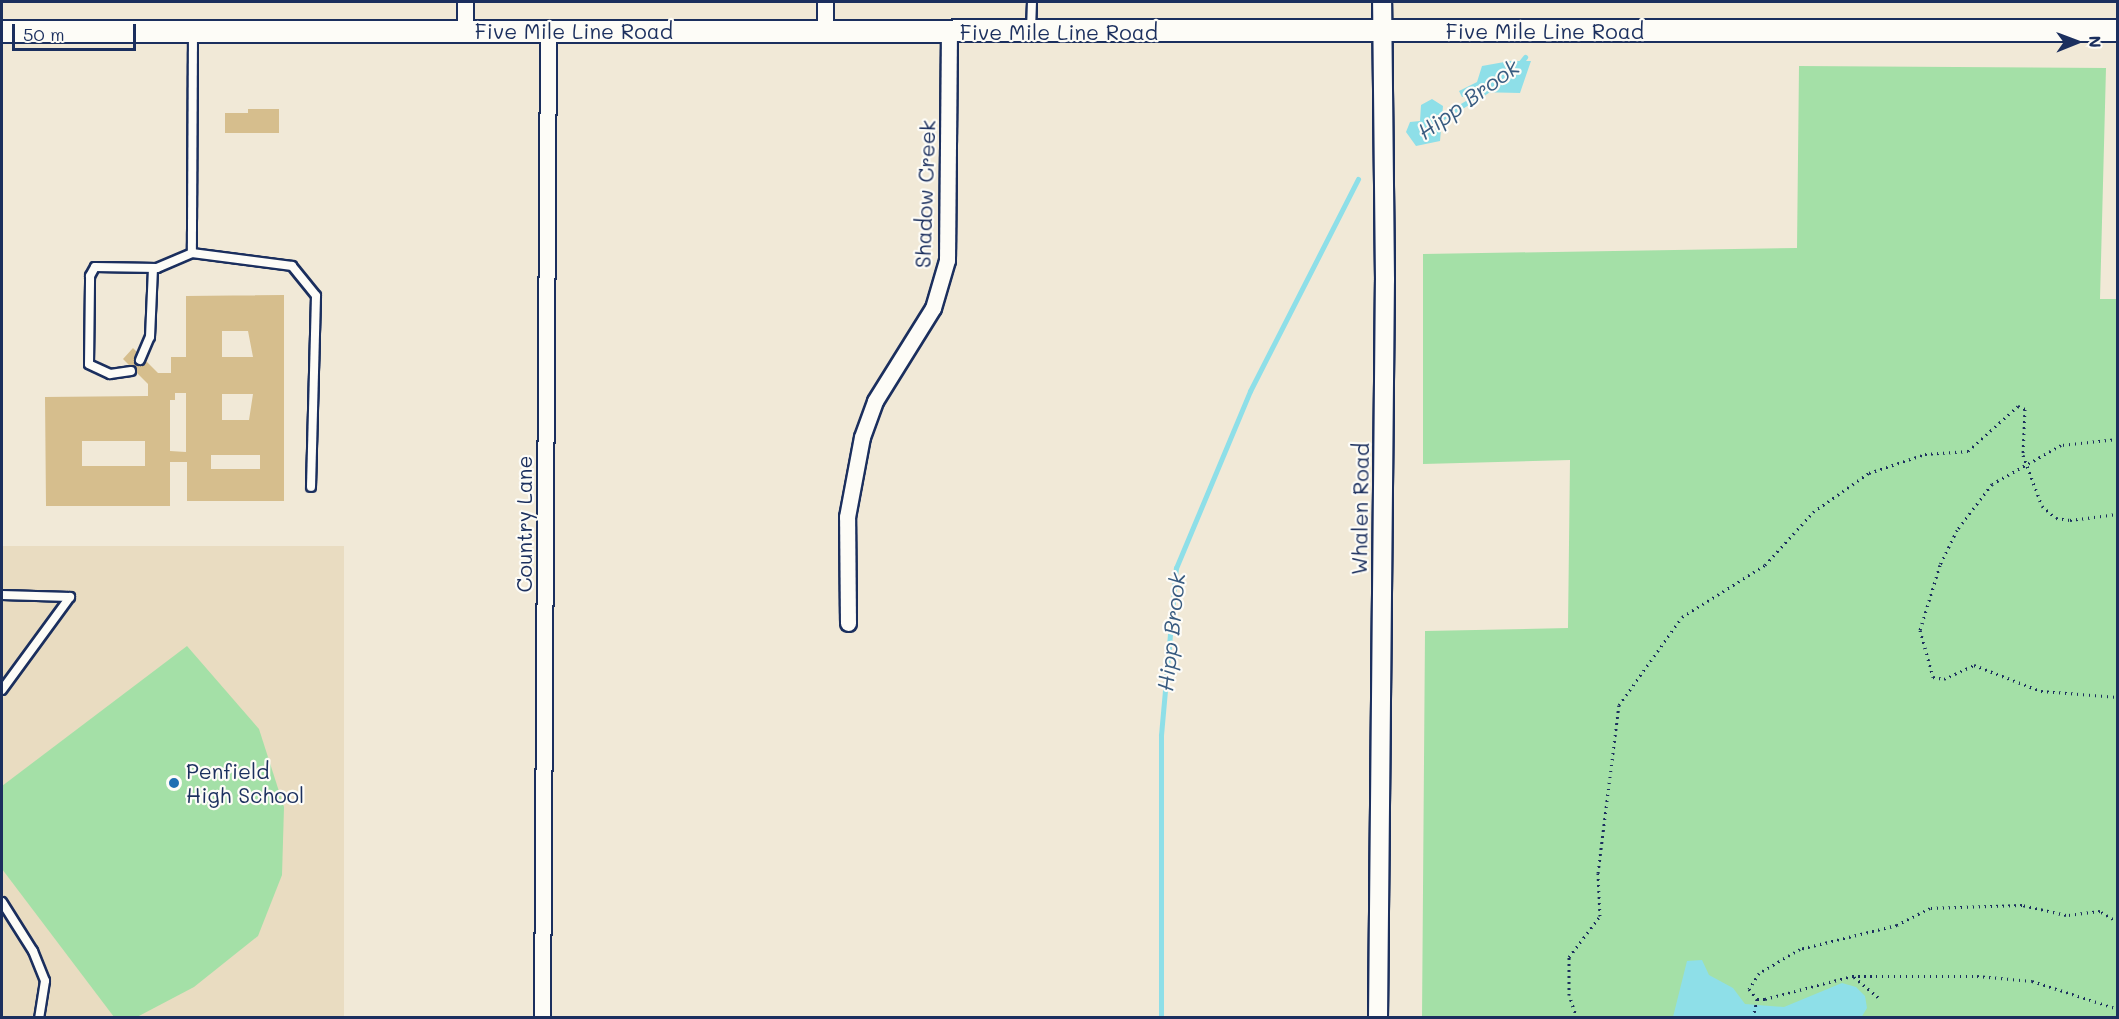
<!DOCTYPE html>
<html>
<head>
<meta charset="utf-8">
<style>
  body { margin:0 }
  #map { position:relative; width:2119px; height:1019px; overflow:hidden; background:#f1e9d7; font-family:Mali,sans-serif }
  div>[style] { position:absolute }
  .built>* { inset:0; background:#e9dcc1; transform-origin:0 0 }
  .green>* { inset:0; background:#a4e0a7 }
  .water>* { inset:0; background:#8edfe8 }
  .stream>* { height:5px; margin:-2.5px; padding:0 2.5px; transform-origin:2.5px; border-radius:2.5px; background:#8edfe8 }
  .building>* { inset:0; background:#d6be8d }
  .path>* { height:3px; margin-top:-1.5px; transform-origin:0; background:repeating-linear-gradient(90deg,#1b2f5e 0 1.5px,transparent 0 6px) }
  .roads { filter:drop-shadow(2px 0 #1b2f5e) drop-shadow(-2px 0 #1b2f5e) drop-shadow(0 2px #1b2f5e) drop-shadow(0 -2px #1b2f5e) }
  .service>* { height:8px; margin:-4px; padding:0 4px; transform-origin:4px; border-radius:4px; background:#fdfcf7 }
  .minor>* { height:15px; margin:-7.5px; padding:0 7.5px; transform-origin:7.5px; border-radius:7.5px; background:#fdfcf7 }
  .tertiary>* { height:18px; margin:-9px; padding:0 9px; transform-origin:9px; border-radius:9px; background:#fdfcf7 }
  .secondary>* { height:21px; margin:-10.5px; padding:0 10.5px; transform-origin:10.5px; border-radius:10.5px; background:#fdfcf7 }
  .dots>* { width:16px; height:16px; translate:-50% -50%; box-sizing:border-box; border:3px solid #fdfcf7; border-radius:50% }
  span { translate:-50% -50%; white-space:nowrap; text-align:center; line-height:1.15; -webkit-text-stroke:4.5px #fdfcf7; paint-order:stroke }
  .street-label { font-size:21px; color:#1b2f5e }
  .poi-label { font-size:21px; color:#1b2f5e }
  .left { translate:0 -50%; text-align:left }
  .water-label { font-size:22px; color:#385b80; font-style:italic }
  .frame { position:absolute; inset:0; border:3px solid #1b2f5e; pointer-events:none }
  .north { position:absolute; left:2047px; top:12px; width:60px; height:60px; -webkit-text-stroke:4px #fdfcf7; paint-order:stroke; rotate:89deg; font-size:16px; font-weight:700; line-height:24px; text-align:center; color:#1b2f5e }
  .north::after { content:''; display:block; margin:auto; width:21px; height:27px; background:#1b2f5e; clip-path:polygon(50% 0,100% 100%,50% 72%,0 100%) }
  .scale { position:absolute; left:12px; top:24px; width:124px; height:27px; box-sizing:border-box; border:3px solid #1b2f5e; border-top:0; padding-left:8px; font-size:18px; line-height:21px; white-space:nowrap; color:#1b2f5e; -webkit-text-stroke:4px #fdfcf7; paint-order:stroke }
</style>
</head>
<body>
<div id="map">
  <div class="built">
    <i style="left:2px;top:546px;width:342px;height:472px"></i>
  </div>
  <div class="green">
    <i style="clip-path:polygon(1799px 66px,2106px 68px,2100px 299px,2118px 299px,2117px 1017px,1422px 1018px,1425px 631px,1568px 628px,1570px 460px,1423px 464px,1423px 254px,1797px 248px)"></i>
    <i style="clip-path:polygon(187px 646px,259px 729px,284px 807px,282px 875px,258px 936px,194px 987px,137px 1017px,114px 1017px,2px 869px,2px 786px)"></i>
  </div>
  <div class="water">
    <i style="clip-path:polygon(1510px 61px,1531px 61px,1520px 93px,1476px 92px,1462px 97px,1459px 91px,1477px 82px,1482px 66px)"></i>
    <i style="clip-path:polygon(1432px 99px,1443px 106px,1440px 141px,1416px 146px,1406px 132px,1410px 122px,1420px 121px,1421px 105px)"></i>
    <i style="clip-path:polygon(1702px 960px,1709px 975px,1733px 988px,1745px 1004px,1784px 1007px,1842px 983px,1856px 987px,1865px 996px,1867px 1008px,1861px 1018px,1673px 1017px,1687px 961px)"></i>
  </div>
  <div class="stream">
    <i style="left:1517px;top:67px;width:13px;rotate:-51deg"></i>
    <i style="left:1438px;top:120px;width:56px;rotate:-31.1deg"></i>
    <i style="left:1161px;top:1018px;width:283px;rotate:-90deg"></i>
    <i style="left:1161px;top:735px;width:168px;rotate:-84.9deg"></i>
    <i style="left:1176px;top:568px;width:192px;rotate:-67.3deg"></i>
    <i style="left:1250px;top:391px;width:238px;rotate:-63deg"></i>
  </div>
  <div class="building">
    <i style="clip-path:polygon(248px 109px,279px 109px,279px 133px,225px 133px,225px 113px,248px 113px)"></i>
    <i style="clip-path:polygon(evenodd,284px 295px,284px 501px,187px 501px,187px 462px,170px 462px,170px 506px,46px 506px,45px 397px,148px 396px,148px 384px,123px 359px,133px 348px,158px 373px,171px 373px,171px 357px,186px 357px,186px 296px,284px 295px,222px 331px,248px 331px,253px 357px,222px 357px,222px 331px,284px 295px,175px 393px,186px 393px,186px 452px,170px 451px,170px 400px,175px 400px,175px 393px,284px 295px,222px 394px,253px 394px,249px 420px,222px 420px,222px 394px,284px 295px,82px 441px,145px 441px,145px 466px,82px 466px,82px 441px,284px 295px,211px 455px,260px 455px,260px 469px,211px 469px,211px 455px)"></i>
  </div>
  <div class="path">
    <i style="left:2118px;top:439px;width:57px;rotate:174deg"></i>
    <i style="left:2061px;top:445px;width:79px;rotate:150.5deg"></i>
    <i style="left:1992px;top:484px;width:58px;rotate:127.3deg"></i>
    <i style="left:1957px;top:530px;width:39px;rotate:116deg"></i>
    <i style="left:1940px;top:565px;width:68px;rotate:107.1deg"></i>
    <i style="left:1920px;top:630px;width:49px;rotate:74.5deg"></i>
    <i style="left:1933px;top:677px;width:11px;rotate:10deg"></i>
    <i style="left:1944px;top:679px;width:33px;rotate:-25deg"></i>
    <i style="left:1974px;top:665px;width:72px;rotate:21.2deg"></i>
    <i style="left:2041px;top:691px;width:77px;rotate:4.5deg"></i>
    <i style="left:2118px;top:922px;width:21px;rotate:-149deg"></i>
    <i style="left:2100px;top:911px;width:34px;rotate:173deg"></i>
    <i style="left:2066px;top:915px;width:45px;rotate:-167.2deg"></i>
    <i style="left:2022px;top:905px;width:92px;rotate:178.1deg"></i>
    <i style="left:1930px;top:908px;width:37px;rotate:153deg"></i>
    <i style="left:1897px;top:925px;width:100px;rotate:166.1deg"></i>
    <i style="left:1800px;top:949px;width:48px;rotate:149.7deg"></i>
    <i style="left:1759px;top:973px;width:19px;rotate:122deg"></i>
    <i style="left:1749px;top:989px;width:13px;rotate:51deg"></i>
    <i style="left:1757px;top:999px;width:8px"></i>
    <i style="left:1765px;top:999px;width:90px;rotate:-14.8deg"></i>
    <i style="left:1852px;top:976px;width:125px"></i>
    <i style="left:1977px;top:976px;width:55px;rotate:5.2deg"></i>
    <i style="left:2032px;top:981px;width:90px;rotate:18deg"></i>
    <i style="left:1854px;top:977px;width:35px;rotate:40deg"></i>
    <i style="left:1577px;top:1018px;width:24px;rotate:-109deg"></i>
    <i style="left:1569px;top:995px;width:38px;rotate:-90deg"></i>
    <i style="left:1569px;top:957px;width:51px;rotate:-52.9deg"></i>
    <i style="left:1600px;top:916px;width:43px;rotate:-92.7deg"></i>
    <i style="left:1598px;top:873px;width:169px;rotate:-82.9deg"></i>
    <i style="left:1619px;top:705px;width:108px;rotate:-54.4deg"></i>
    <i style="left:1682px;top:617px;width:98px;rotate:-32.1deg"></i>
    <i style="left:1765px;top:565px;width:72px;rotate:-47.8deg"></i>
    <i style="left:1813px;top:512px;width:68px;rotate:-34.9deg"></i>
    <i style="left:1869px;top:473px;width:59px;rotate:-18.7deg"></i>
    <i style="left:1925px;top:454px;width:43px;rotate:-4deg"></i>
    <i style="left:1968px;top:451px;width:67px;rotate:-42deg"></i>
    <i style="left:2018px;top:406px;width:8px;rotate:23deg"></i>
    <i style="left:2025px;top:409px;width:46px;rotate:92.5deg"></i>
    <i style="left:2023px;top:455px;width:54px;rotate:69.6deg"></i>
    <i style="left:2042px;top:506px;width:18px;rotate:41deg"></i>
    <i style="left:2056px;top:518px;width:14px;rotate:8deg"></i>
    <i style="left:2070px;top:520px;width:48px;rotate:-7.1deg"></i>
    <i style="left:1753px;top:1018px;width:19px;rotate:-78deg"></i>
  </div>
  <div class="roads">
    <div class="service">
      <i style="left:1031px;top:30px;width:28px;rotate:-88deg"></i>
      <i style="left:193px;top:34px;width:219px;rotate:90.3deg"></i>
      <i style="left:192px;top:253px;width:101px;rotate:7.4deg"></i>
      <i style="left:292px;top:266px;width:38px;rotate:51deg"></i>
      <i style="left:316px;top:296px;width:191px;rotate:91.5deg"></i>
      <i style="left:140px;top:360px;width:25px;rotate:-67deg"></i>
      <i style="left:150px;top:337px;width:69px;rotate:-87.5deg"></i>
      <i style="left:131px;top:371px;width:21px;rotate:172deg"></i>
      <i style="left:110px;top:374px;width:23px;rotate:-155deg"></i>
      <i style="left:89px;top:364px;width:88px;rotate:-89.3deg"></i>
      <i style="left:90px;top:276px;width:10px;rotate:-61deg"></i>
      <i style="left:95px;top:267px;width:62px;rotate:0.9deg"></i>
      <i style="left:157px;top:268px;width:38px;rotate:-23deg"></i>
      <i style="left:2px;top:595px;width:68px;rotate:1.7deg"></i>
      <i style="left:70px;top:597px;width:115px;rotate:126.2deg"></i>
      <i style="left:2px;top:902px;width:58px;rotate:57.7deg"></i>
      <i style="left:33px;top:951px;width:32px;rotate:68deg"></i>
      <i style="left:45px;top:981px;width:37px;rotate:99deg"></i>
    </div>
    <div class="minor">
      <i style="left:465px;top:2px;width:29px;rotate:90deg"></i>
      <i style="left:825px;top:2px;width:30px;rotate:90deg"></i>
      <i style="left:848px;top:623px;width:106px;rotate:-90.5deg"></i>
      <i style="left:847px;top:517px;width:81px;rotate:-79.4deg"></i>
      <i style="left:862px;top:437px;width:38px;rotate:-70deg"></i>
      <i style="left:875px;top:401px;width:110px;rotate:-58.1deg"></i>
      <i style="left:933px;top:308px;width:50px;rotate:-73.7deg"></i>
      <i style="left:947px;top:260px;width:228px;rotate:-89.5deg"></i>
      <i style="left:542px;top:1018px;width:987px;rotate:-89.65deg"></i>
    </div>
    <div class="tertiary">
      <i style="left:1378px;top:1018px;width:738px;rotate:-89.46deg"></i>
      <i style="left:1385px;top:280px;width:278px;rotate:-90.6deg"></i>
    </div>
    <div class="secondary">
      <i style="left:2px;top:31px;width:2116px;rotate:-0.03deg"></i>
    </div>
  </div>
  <div class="dots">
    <i style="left:174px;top:783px;background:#1f6fb2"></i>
  </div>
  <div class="street-label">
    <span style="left:574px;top:31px">Five Mile Line Road</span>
    <span style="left:1545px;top:31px">Five Mile Line Road</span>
    <span style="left:1059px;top:32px">Five Mile Line Road</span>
    <span style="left:925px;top:194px;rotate:-88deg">Shadow Creek</span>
    <span style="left:1360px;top:509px;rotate:-89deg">Whalen Road</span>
    <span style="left:524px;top:524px;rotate:-90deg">Country Lane</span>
  </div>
  <div class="poi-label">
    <span class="left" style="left:186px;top:783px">Penfield<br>High School</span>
  </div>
  <div class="water-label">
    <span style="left:1468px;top:99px;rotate:-36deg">Hipp Brook</span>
    <span style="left:1171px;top:632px;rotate:-84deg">Hipp Brook</span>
  </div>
  <div class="frame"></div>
  <div class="north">N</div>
  <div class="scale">50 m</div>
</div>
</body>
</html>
